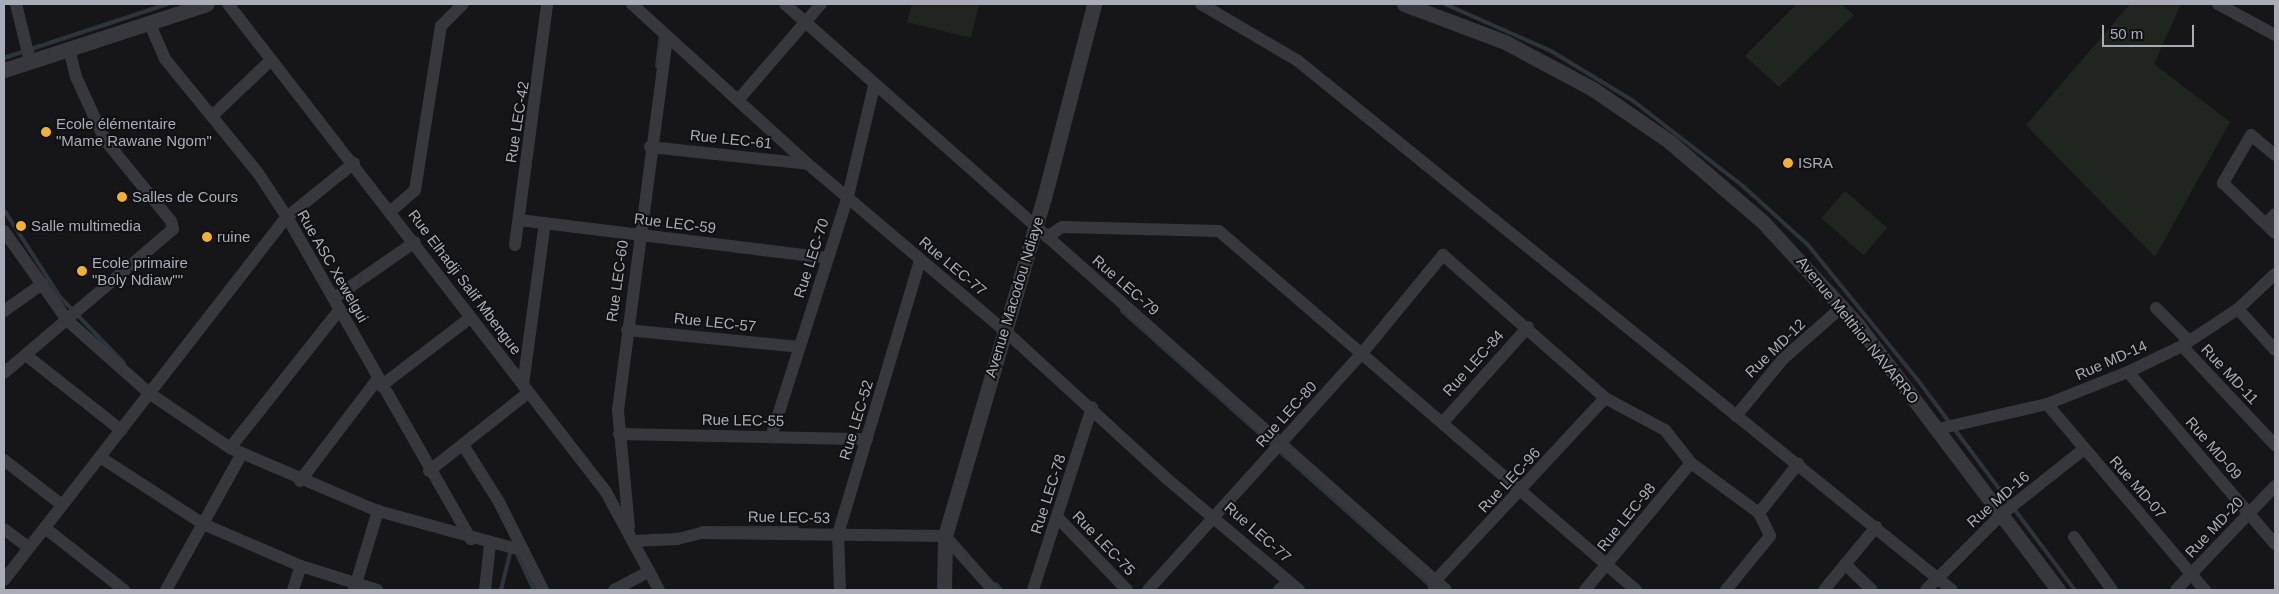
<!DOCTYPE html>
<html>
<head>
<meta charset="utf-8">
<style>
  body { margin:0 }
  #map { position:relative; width:2279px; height:594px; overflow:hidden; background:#161618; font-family:Arial,sans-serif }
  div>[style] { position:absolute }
  .green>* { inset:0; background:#1e261f; transform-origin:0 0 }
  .stream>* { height:4px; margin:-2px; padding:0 2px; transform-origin:2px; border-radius:2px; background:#2c353c }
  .minor>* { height:12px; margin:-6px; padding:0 6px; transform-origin:6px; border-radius:6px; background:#37383d }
  .tertiary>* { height:15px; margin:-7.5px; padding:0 7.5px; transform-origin:7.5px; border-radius:7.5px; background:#37383d }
  .dots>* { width:14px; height:14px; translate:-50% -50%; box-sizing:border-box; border:2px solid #111113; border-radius:50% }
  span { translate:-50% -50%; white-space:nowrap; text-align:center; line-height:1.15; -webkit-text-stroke:4px #111113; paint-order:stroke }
  .street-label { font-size:15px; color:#a8adb8 }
  .poi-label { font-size:15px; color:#a8adb8 }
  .left { translate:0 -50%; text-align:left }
  .frame { position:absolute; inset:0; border:5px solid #a8adb8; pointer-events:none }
  .scale { position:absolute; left:2102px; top:25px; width:92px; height:22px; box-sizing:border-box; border:2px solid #a8adb8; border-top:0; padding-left:6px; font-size:15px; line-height:18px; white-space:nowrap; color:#a8adb8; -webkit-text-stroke:4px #111113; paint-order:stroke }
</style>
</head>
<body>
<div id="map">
  <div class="green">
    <i style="clip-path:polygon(912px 4px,979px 4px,971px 38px,907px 22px)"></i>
    <i style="clip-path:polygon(1797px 4px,1841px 4px,1854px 15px,1779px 87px,1745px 56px)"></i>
    <i style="clip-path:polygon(2130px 4px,2181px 4px,2154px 64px,2230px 122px,2155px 257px,2026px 125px)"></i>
    <i style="left:1845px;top:191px;width:56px;height:36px;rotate:41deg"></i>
  </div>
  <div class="stream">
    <i style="left:1445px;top:4px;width:116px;rotate:23.9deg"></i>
    <i style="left:1551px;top:51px;width:95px;rotate:31.2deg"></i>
    <i style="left:1632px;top:100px;width:142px;rotate:37.8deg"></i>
    <i style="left:1744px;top:187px;width:86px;rotate:42.2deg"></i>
    <i style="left:1808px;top:245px;width:173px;rotate:50.9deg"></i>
    <i style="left:1917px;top:379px;width:264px;rotate:53.2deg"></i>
    <i style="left:4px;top:58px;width:172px;rotate:-18.3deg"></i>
    <i style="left:657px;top:66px;width:32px;rotate:-83deg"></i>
    <i style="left:4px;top:210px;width:103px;rotate:57.2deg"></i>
    <i style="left:60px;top:297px;width:92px;rotate:45.9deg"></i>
    <i style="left:1122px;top:311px;width:412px;rotate:41.7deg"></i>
    <i style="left:702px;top:528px;width:95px"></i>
    <i style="left:516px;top:552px;width:42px;rotate:64.7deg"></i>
    <i style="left:996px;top:584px;width:8px;rotate:50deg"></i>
    <i style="left:501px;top:590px;width:42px;rotate:-76.3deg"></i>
  </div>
  <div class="minor">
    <i style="left:16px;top:4px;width:59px;rotate:76.2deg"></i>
    <i style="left:228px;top:4px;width:617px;rotate:52.24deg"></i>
    <i style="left:606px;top:492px;width:111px;rotate:61.6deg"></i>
    <i style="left:632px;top:4px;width:238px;rotate:42.3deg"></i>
    <i style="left:808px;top:164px;width:257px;rotate:40.3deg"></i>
    <i style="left:1004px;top:330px;width:219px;rotate:42.4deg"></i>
    <i style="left:1166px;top:478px;width:174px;rotate:40.1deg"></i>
    <i style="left:785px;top:4px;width:883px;rotate:41.56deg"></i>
    <i style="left:1201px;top:4px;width:113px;rotate:30.4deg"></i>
    <i style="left:1298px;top:61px;width:841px;rotate:38.97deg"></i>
    <i style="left:2218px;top:4px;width:65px;rotate:28.5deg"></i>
    <i style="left:149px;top:22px;width:40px;rotate:66.6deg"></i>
    <i style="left:165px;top:59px;width:147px;rotate:50.8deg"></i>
    <i style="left:258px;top:173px;width:53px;rotate:56.6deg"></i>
    <i style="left:287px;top:217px;width:371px;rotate:60.3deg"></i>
    <i style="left:739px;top:99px;width:125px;rotate:-49.2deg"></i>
    <i style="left:212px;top:116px;width:81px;rotate:-43.5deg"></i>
    <i style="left:650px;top:147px;width:159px;rotate:6.1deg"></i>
    <i style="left:2275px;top:155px;width:31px;rotate:-140deg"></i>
    <i style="left:2251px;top:135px;width:56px;rotate:120.3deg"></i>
    <i style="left:2223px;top:183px;width:72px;rotate:43.9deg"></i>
    <i style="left:391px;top:211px;width:32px;rotate:-41deg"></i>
    <i style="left:415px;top:190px;width:166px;rotate:-81deg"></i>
    <i style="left:441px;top:26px;width:31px;rotate:-45deg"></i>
    <i style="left:519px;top:220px;width:311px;rotate:7deg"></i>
    <i style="left:2266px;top:224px;width:13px;rotate:-48deg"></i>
    <i style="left:4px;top:231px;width:110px;rotate:54.6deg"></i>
    <i style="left:68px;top:321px;width:108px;rotate:41.6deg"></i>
    <i style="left:149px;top:393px;width:98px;rotate:34.2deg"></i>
    <i style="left:230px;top:448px;width:161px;rotate:23.1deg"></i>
    <i style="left:378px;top:511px;width:151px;rotate:15.3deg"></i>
    <i style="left:1047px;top:237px;width:18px;rotate:-34deg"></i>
    <i style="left:1062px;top:227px;width:157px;rotate:1.5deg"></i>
    <i style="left:1219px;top:231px;width:550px;rotate:40.73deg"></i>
    <i style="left:515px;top:245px;width:243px;rotate:-82.4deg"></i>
    <i style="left:334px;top:298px;width:98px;rotate:-34.7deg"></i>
    <i style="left:2156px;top:308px;width:47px;rotate:45deg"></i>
    <i style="left:2238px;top:309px;width:55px;rotate:47.9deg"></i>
    <i style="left:4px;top:311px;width:47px;rotate:-35.4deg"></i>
    <i style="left:627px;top:330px;width:173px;rotate:5.6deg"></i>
    <i style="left:2182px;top:346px;width:136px;rotate:46.8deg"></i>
    <i style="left:27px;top:356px;width:120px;rotate:38.2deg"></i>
    <i style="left:2128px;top:372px;width:226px;rotate:49.5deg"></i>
    <i style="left:4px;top:373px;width:222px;rotate:-40.4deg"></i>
    <i style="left:173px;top:229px;width:8px;rotate:-104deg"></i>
    <i style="left:171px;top:221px;width:104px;rotate:-129.2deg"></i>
    <i style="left:105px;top:140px;width:69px;rotate:-114.7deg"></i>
    <i style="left:76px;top:77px;width:30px;rotate:-104deg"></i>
    <i style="left:523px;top:385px;width:163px;rotate:-82.3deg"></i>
    <i style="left:381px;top:386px;width:112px;rotate:-37.4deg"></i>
    <i style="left:2047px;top:404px;width:244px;rotate:49.7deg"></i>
    <i style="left:1736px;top:416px;width:74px;rotate:-50.5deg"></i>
    <i style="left:1783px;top:359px;width:80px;rotate:-41.5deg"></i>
    <i style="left:1444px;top:421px;width:126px;rotate:-48.2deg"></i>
    <i style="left:1938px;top:429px;width:112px;rotate:-12.9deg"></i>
    <i style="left:2047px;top:404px;width:87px;rotate:-21.6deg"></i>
    <i style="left:2128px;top:372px;width:60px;rotate:-25.7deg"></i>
    <i style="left:2182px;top:346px;width:67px;rotate:-33.5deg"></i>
    <i style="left:2238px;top:309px;width:51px;rotate:-43.4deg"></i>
    <i style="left:619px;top:434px;width:248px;rotate:1.2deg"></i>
    <i style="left:771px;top:437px;width:253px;rotate:-72.3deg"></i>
    <i style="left:848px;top:196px;width:113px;rotate:-76.7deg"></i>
    <i style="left:463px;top:445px;width:67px;rotate:57.7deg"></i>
    <i style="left:499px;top:502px;width:98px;rotate:63.4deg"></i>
    <i style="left:230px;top:448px;width:177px;rotate:-51.6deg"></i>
    <i style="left:100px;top:457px;width:123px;rotate:33deg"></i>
    <i style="left:203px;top:524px;width:107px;rotate:23.2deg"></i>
    <i style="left:301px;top:566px;width:80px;rotate:17.5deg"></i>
    <i style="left:4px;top:460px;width:73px;rotate:37.8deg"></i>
    <i style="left:429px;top:471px;width:127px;rotate:-38.3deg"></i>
    <i style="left:300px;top:481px;width:127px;rotate:-52.7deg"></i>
    <i style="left:1759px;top:513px;width:63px;rotate:-51.5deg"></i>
    <i style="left:1058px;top:518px;width:100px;rotate:46.2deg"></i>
    <i style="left:629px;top:527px;width:118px;rotate:-95.4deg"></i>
    <i style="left:618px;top:410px;width:377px;rotate:-82.5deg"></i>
    <i style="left:45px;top:528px;width:100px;rotate:38.1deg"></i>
    <i style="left:4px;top:529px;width:31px;rotate:37deg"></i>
    <i style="left:2074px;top:537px;width:65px;rotate:54.4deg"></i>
    <i style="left:634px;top:541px;width:43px;rotate:-2.7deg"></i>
    <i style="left:677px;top:539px;width:25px;rotate:-14deg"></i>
    <i style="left:701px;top:533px;width:244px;rotate:0.7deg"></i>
    <i style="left:945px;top:536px;width:72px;rotate:48.4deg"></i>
    <i style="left:1845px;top:564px;width:37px;rotate:44deg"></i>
    <i style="left:4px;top:580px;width:460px;rotate:-52.1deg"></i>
    <i style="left:287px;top:217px;width:86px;rotate:-38.9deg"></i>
    <i style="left:1434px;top:589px;width:8px;rotate:-83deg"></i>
    <i style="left:1435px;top:581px;width:250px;rotate:-47.1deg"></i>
    <i style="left:166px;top:590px;width:154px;rotate:-60.9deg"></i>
    <i style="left:293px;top:590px;width:25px;rotate:-72deg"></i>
    <i style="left:354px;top:590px;width:83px;rotate:-73.1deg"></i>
    <i style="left:485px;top:590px;width:46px;rotate:-83.8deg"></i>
    <i style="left:614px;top:590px;width:40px;rotate:-28deg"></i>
    <i style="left:840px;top:590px;width:56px;rotate:-92deg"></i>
    <i style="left:838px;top:534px;width:285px;rotate:-73.3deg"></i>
    <i style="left:1033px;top:590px;width:192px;rotate:-72.1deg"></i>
    <i style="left:1148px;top:590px;width:321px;rotate:-47.9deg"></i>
    <i style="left:1363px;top:352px;width:126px;rotate:-50.5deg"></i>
    <i style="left:1443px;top:255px;width:216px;rotate:41.4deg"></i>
    <i style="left:1605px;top:398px;width:68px;rotate:28.1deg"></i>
    <i style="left:1665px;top:430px;width:42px;rotate:51.8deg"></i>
    <i style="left:1691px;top:463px;width:84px;rotate:36.3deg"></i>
    <i style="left:1759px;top:513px;width:25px;rotate:64deg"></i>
    <i style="left:1770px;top:536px;width:70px;rotate:129.2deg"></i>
    <i style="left:1279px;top:590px;width:13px;rotate:-39deg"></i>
    <i style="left:1585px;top:590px;width:165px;rotate:-50.2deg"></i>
    <i style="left:1824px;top:590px;width:82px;rotate:-50.5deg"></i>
    <i style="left:1926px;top:590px;width:107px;rotate:-45deg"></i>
    <i style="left:2002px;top:514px;width:105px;rotate:-38.4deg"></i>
    <i style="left:2176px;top:590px;width:144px;rotate:-46.4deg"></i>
  </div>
  <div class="tertiary">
    <i style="left:1404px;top:4px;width:108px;rotate:20.6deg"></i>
    <i style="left:1505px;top:42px;width:100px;rotate:28.1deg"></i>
    <i style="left:1593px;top:89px;width:93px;rotate:34.5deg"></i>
    <i style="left:1670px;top:142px;width:121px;rotate:40.7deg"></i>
    <i style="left:1762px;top:221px;width:140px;rotate:47.3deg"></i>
    <i style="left:1857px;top:324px;width:333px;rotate:52.9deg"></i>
    <i style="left:4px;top:70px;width:213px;rotate:-18deg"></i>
    <i style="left:944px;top:590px;width:54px;rotate:-88.9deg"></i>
    <i style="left:945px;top:536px;width:352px;rotate:-73.7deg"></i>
    <i style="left:1044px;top:198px;width:200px;rotate:-75.5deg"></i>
  </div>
  <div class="dots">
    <i style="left:46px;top:132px;background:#f2b134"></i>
    <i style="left:1788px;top:163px;background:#f2b134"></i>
    <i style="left:122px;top:197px;background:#f2b134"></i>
    <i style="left:21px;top:226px;background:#f2b134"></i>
    <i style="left:207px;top:237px;background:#f2b134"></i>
    <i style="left:82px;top:271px;background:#f2b134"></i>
  </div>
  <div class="street-label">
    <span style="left:517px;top:122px;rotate:-81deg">Rue LEC-42</span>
    <span style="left:731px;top:139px;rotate:6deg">Rue LEC-61</span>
    <span style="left:675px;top:223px;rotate:7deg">Rue LEC-59</span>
    <span style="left:811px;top:258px;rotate:-72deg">Rue LEC-70</span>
    <span style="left:333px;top:266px;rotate:60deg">Rue ASC Xewelgui</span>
    <span style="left:953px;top:266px;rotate:40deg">Rue LEC-77</span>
    <span style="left:617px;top:281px;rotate:-82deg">Rue LEC-60</span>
    <span style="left:465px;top:282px;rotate:53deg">Rue Elhadji Salif Mbengue</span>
    <span style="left:1126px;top:285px;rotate:41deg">Rue LEC-79</span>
    <span style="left:1014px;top:297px;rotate:-73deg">Avenue Macodou Ndiaye</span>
    <span style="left:715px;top:322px;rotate:6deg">Rue LEC-57</span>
    <span style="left:1858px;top:330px;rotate:51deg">Avenue Melthior NAVARRO</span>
    <span style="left:1775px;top:348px;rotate:-44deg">Rue MD-12</span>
    <span style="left:2111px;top:360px;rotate:-24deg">Rue MD-14</span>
    <span style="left:1473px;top:363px;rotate:-48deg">Rue LEC-84</span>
    <span style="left:2230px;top:374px;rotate:47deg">Rue MD-11</span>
    <span style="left:1286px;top:414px;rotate:-48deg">Rue LEC-80</span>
    <span style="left:743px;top:420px;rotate:1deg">Rue LEC-55</span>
    <span style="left:856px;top:420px;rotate:-73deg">Rue LEC-52</span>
    <span style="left:2214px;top:448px;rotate:49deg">Rue MD-09</span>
    <span style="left:1509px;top:480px;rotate:-47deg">Rue LEC-96</span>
    <span style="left:2138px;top:487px;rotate:49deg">Rue MD-07</span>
    <span style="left:1048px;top:494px;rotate:-72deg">Rue LEC-78</span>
    <span style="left:1998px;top:499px;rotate:-41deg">Rue MD-16</span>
    <span style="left:789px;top:517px;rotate:1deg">Rue LEC-53</span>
    <span style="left:1626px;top:517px;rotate:-51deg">Rue LEC-98</span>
    <span style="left:2214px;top:527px;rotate:-47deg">Rue MD-20</span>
    <span style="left:1258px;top:532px;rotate:41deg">Rue LEC-77</span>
    <span style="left:1104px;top:543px;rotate:46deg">Rue LEC-75</span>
  </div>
  <div class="poi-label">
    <span class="left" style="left:56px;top:132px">Ecole élémentaire<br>"Mame Rawane Ngom"</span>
    <span class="left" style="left:1798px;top:163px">ISRA</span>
    <span class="left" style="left:132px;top:197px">Salles de Cours</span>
    <span class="left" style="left:31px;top:226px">Salle multimedia</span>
    <span class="left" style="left:217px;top:237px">ruine</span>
    <span class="left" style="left:92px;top:271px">Ecole primaire<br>"Boly Ndiaw""</span>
  </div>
  <div class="frame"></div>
  <div class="scale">50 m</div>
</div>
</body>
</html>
